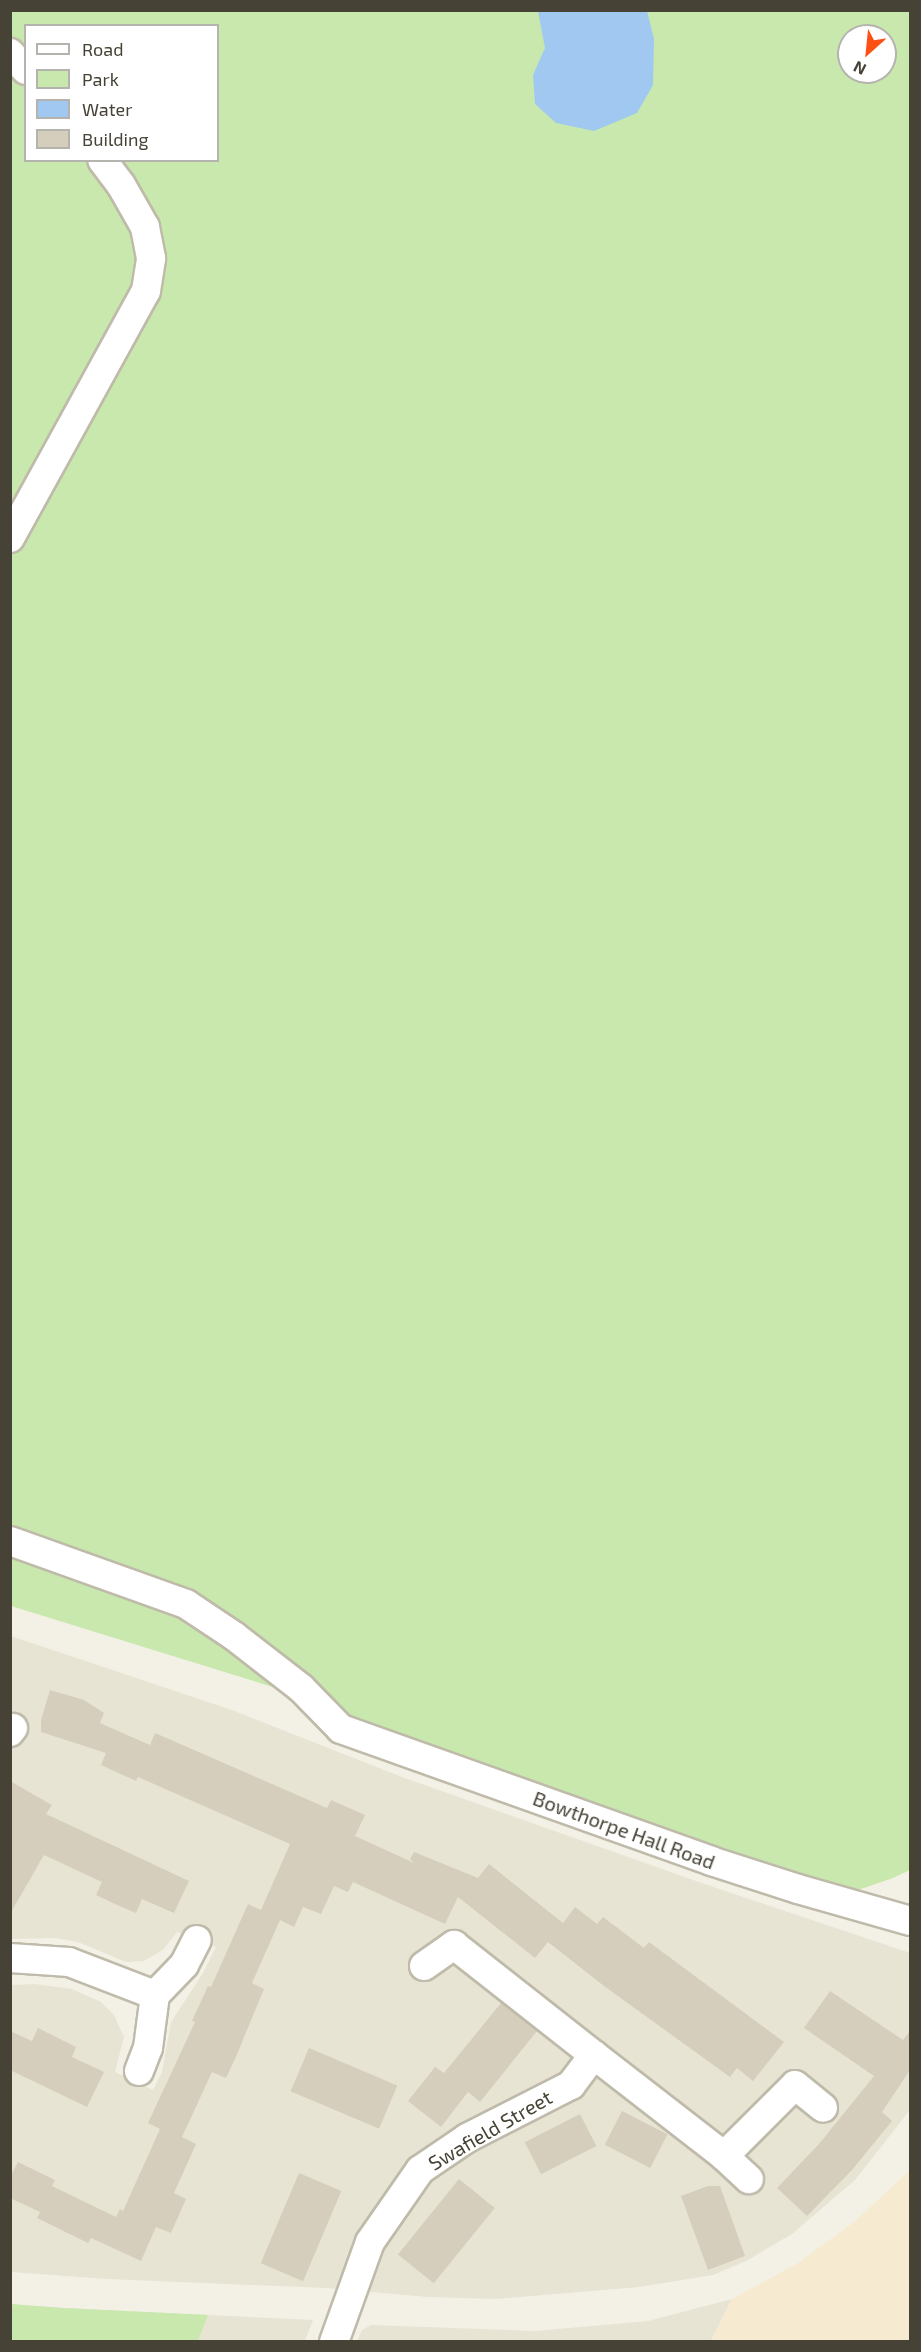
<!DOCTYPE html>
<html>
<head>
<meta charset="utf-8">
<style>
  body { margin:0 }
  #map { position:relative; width:921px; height:2352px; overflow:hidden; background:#f3f1e6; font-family:"Exo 2",sans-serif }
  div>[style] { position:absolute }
  .residential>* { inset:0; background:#e7e4d4 }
  .commercial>* { inset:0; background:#f6ead1 }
  .green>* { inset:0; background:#c8e8ae }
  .water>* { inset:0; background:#a1c8f1 }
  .building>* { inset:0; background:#d5cebc; transform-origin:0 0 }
  .roads { filter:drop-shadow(2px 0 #bfbaa9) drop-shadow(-2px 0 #bfbaa9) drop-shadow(0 2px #bfbaa9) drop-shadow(0 -2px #bfbaa9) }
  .street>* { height:28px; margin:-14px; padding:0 14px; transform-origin:14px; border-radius:14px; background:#fff }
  span { translate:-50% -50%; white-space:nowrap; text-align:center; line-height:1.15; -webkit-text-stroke:4.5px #fff; paint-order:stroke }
  .street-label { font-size:20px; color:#464235 }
  .frame { position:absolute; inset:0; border:12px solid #464235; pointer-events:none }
  .legend { position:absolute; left:24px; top:24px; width:195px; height:138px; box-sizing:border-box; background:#fff; border:2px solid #b5b3ae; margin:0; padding:8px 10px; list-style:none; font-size:18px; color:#464235 }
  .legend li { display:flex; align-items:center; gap:12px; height:30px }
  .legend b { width:30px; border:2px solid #b5b3ae }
  .north { position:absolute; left:837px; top:24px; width:60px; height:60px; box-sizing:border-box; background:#fff; border:2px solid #b5b3ae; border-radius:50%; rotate:207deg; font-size:16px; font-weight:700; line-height:24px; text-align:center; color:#464235 }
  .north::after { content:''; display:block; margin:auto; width:21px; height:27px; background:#fd5014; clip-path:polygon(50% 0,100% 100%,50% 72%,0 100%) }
</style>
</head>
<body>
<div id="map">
  <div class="residential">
    <i style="clip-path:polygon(11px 1636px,232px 1710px,402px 1777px,696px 1881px,910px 1953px,910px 2110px,855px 2180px,792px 2234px,746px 2261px,713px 2275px,639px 2287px,495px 2299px,428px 2297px,326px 2288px,106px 2279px,11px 2272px,10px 1985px,35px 1984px,72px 1989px,101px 2002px,114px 2015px,124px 2037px,115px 2072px,153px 2090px,162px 2072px,171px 2022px,203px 1973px,216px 1947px,177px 1932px,163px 1950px,144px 1961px,126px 1962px,78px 1942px,55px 1938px,11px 1939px)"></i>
    <i style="clip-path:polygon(732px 2299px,711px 2341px,357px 2341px,362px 2330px,371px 2325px,535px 2331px,648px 2321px)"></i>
    <i style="clip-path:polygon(10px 2304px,64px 2308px,313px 2320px,305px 2341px,11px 2341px)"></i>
  </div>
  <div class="commercial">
    <i style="clip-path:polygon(910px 2170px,910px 2341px,711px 2341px,732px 2299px,798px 2263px,854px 2222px)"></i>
  </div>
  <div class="green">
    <i style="clip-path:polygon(evenodd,10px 11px,910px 11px,910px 1870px,893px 1878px,858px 1890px,827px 1887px,329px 1711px,273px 1687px,11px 1606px,10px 11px,26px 26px,218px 26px,218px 160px,26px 160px,26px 26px,10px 11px,849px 36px,885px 36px,885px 72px,849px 72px,849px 36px)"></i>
    <i style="clip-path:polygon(10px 2304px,64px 2308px,208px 2315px,198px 2341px,11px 2341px)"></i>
  </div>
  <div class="water">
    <i style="clip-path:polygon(538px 11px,647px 11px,654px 39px,653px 85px,637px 113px,594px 131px,556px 123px,535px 104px,533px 75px,545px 48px)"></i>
  </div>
  <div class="building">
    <i style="clip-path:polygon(50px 1690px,84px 1700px,104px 1713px,100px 1723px,150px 1745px,155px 1733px,327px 1808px,331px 1800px,365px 1815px,355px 1836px,414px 1863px,410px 1859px,414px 1852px,478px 1878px,489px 1864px,563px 1923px,575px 1907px,597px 1924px,603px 1917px,644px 1948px,649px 1942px,784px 2042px,753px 2081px,737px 2068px,730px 2077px,604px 1986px,548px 1942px,535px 1958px,458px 1897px,445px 1924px,353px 1882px,348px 1892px,334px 1886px,321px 1914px,303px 1907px,294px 1927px,280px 1920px,252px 1983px,264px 1989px,235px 2059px,226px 2078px,212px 2072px,182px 2137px,196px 2144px,174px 2193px,186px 2199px,171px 2233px,156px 2227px,141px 2261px,91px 2238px,88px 2243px,37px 2218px,40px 2212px,10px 2198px,10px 2177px,18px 2162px,55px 2180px,52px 2186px,116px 2217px,120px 2209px,123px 2211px,160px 2129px,148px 2123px,195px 2022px,192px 2021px,208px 1986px,211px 1987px,248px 1904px,261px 1910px,290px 1844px,138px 1777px,136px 1781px,101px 1765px,106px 1753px,41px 1732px,41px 1720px)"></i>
    <i style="clip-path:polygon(10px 1781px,52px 1805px,46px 1814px,189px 1881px,174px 1913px,142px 1899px,136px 1913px,115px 1904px,96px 1895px,102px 1882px,44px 1855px,10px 1914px)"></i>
    <i style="clip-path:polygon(830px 1991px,903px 2040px,910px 2031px,910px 2070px,882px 2112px,892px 2121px,852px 2170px,807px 2216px,777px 2188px,819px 2144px,874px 2076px,804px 2028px)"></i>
    <i style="clip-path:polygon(501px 2003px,537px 2031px,480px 2102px,468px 2092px,441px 2127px,408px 2101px,435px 2067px,444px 2073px)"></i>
    <i style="clip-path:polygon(38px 2028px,76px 2047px,72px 2057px,104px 2072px,87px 2107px,10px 2070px,10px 2031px,32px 2041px)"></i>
    <i style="left:309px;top:2048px;width:96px;height:47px;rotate:23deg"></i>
    <i style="left:622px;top:2111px;width:51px;height:38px;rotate:27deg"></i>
    <i style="left:580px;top:2114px;width:36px;height:62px;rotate:63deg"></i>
    <i style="left:299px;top:2173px;width:46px;height:98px;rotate:23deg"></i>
    <i style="left:459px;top:2179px;width:46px;height:97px;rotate:39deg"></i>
    <i style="clip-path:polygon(708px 2186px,720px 2186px,745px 2256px,708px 2270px,681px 2196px)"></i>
  </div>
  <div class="roads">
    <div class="street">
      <i style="left:10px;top:53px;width:23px;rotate:47deg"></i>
      <i style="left:10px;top:538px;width:282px;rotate:-61.2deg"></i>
      <i style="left:146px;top:291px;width:33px;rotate:-81deg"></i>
      <i style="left:151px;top:258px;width:32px;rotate:-101deg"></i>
      <i style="left:145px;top:227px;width:48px;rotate:-119.7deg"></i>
      <i style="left:121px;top:185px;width:31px;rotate:-127deg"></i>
      <i style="left:10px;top:1541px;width:187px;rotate:19.7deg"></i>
      <i style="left:186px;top:1604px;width:58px;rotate:33.7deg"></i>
      <i style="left:234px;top:1636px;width:85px;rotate:37.8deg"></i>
      <i style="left:301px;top:1688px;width:57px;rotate:45.7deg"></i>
      <i style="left:341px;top:1729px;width:393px;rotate:19.6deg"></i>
      <i style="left:711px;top:1861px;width:91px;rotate:17.8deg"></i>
      <i style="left:798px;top:1889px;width:116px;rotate:15.9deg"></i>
      <i style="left:10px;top:1732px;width:5px;rotate:-53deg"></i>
      <i style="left:10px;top:1958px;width:59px;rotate:3.9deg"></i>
      <i style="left:69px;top:1962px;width:92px;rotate:21deg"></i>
      <i style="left:424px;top:1966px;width:37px;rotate:-35deg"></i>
      <i style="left:454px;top:1945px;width:178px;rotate:38.2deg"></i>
      <i style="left:139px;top:2071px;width:25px;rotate:-69deg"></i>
      <i style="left:148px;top:2048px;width:53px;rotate:-82.5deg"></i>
      <i style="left:155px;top:1995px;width:42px;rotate:-46deg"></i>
      <i style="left:184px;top:1965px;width:28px;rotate:-63deg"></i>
      <i style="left:724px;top:2156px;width:34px;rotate:43deg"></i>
      <i style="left:334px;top:2342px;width:106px;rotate:-70.2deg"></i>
      <i style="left:370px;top:2242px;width:88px;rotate:-55.2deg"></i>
      <i style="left:420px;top:2170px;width:57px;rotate:-34.2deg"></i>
      <i style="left:467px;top:2138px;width:117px;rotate:-27deg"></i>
      <i style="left:571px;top:2085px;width:38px;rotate:-53deg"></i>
      <i style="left:594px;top:2055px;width:165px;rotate:37.8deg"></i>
      <i style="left:724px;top:2156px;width:100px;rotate:-45deg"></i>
      <i style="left:795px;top:2085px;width:36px;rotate:39deg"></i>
    </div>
  </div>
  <div class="street-label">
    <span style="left:624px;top:1830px;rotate:20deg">Bowthorpe Hall Road</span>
    <span style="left:490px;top:2130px;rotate:-30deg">Swafield Street</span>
  </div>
  <div class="frame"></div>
  <ul class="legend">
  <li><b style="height:8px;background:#fff"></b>Road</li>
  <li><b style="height:16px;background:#c8e8ae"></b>Park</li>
  <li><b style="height:16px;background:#a1c8f1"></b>Water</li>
  <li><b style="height:16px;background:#d5cebc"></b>Building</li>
  </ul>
  <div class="north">N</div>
</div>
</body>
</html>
